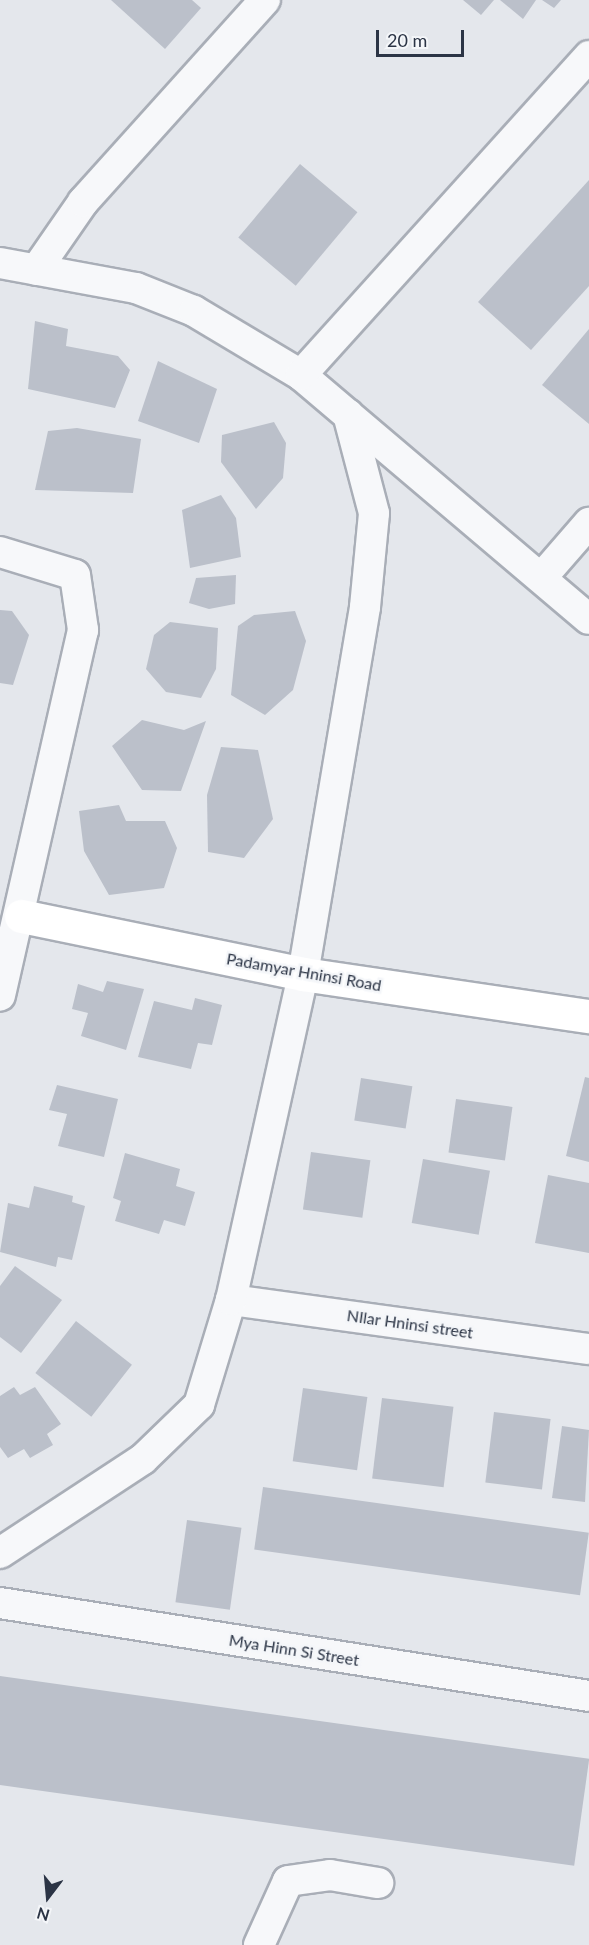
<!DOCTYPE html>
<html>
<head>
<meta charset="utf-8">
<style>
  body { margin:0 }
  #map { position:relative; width:589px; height:1945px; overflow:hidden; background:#e4e7ec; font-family:Lato,sans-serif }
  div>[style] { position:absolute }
  .building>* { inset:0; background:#bbc0ca; transform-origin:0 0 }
  .roads { filter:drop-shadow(2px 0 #a9aeb7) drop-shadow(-2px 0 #a9aeb7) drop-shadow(0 2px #a9aeb7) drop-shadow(0 -2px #a9aeb7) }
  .street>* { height:30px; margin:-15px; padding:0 15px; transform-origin:15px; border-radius:15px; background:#f7f8fa }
  .secondary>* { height:33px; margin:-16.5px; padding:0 16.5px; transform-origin:16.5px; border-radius:16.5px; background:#fff }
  span { translate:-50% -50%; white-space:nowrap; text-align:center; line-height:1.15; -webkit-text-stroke:5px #f4f6f9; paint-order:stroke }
  .street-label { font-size:16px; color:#2b3445 }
  .north { position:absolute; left:18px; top:1867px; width:60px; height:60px; -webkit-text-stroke:4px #f4f6f9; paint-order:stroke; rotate:196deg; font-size:16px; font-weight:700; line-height:24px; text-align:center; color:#2b3445 }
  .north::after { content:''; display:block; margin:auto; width:21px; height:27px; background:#2b3445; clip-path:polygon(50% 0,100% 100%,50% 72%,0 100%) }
  .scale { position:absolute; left:376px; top:30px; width:88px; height:27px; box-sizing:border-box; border:3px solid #2b3445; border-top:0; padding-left:8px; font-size:18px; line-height:21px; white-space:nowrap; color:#2b3445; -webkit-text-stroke:4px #f4f6f9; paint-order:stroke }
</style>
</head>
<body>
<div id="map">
  <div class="building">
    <i style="clip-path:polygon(111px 0,192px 0,201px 8px,165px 49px)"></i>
    <i style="clip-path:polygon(463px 0,494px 0,481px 15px)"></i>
    <i style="clip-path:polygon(500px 0,536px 0,523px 19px)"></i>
    <i style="clip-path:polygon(542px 0,561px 0,554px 8px)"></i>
    <i style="left:300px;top:164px;width:75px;height:96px;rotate:40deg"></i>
    <i style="clip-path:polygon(589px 180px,589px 286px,531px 350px,478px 302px)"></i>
    <i style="clip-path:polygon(35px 321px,68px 329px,66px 346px,118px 356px,130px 370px,115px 408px,28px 389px)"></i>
    <i style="clip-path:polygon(589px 329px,589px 424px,542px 385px)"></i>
    <i style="clip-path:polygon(158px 361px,217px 389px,199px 443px,138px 421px)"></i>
    <i style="clip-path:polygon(274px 422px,286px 443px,283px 478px,256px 509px,221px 462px,222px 435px)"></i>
    <i style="clip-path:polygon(77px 428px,141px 439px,133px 493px,35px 490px,48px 431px)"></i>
    <i style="clip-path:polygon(221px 495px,236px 518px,241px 557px,190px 568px,182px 510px)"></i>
    <i style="clip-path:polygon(236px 575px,235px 604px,209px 609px,189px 603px,196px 578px)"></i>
    <i style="clip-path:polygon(0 610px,12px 611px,29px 635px,13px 685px,0 683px)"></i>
    <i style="clip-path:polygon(295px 611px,306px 641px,293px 690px,265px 715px,231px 695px,238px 626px,254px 615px)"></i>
    <i style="clip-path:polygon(170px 622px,218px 628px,216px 669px,201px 698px,166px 692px,146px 669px,154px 635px)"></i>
    <i style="clip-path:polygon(142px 720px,184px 730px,206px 721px,181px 791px,142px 790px,112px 746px)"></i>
    <i style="clip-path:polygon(221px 747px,258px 750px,273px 819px,244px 858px,208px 852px,207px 795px)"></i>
    <i style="clip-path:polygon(119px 805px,126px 821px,165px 821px,177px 848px,164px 888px,109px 895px,84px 851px,79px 811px)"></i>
    <i style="clip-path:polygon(107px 981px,144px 989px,126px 1050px,81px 1036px,88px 1013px,72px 1009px,78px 984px,103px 992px)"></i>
    <i style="clip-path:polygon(195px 998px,222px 1005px,212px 1045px,198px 1043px,191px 1069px,138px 1057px,154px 1001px,192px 1010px)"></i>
    <i style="clip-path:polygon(585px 1077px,589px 1078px,589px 1162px,566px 1156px)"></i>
    <i style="left:361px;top:1078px;width:52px;height:43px;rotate:9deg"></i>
    <i style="clip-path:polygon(57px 1085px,118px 1099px,104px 1157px,58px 1146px,67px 1114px,49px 1110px)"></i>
    <i style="left:456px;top:1099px;width:57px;height:54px;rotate:8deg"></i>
    <i style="left:311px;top:1152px;width:60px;height:58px;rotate:8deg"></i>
    <i style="clip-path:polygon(125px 1153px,180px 1169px,176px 1186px,195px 1192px,185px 1226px,164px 1220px,159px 1234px,115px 1221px,121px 1201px,113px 1198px)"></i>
    <i style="left:423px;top:1159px;width:68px;height:65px;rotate:10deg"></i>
    <i style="clip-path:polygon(548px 1175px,589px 1183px,589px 1253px,535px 1243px)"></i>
    <i style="clip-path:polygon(34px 1186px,73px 1196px,72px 1202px,85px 1206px,72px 1260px,58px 1257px,56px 1267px,0 1252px,8px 1203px,29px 1208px)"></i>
    <i style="clip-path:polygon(15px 1266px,62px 1300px,21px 1353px,0 1337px,0 1286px)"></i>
    <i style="left:76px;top:1321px;width:71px;height:66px;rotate:38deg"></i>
    <i style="clip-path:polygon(14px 1387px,20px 1395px,35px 1387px,61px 1424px,47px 1434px,53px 1445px,30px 1458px,24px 1449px,8px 1458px,0 1447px,0 1396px)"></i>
    <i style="left:303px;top:1388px;width:65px;height:74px;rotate:8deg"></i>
    <i style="left:382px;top:1398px;width:72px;height:81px;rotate:7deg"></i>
    <i style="left:494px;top:1412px;width:57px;height:71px;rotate:7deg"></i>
    <i style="clip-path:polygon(562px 1426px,589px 1430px,585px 1502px,552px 1498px)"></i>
    <i style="left:263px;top:1487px;width:329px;height:63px;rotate:8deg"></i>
    <i style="left:187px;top:1520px;width:55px;height:83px;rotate:8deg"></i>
    <i style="left:0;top:1676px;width:595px;height:108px;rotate:8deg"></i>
  </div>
  <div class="roads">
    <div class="street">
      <i style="left:0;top:263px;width:138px;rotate:10.4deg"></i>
      <i style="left:136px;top:288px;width:62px;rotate:21.6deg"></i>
      <i style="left:194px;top:311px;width:125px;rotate:30.9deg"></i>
      <i style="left:301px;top:375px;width:377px;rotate:40.3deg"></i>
      <i style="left:36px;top:270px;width:83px;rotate:-55.3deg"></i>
      <i style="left:83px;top:202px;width:272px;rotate:-48deg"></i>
      <i style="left:301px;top:375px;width:430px;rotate:-47.9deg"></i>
      <i style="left:0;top:552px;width:78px;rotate:17deg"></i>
      <i style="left:75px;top:575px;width:56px;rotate:81.7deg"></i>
      <i style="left:83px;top:630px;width:375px;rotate:102.8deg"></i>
      <i style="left:542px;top:577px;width:72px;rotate:-49deg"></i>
      <i style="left:231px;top:1300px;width:361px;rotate:7.8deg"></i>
      <i style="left:0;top:1553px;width:171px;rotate:-33.3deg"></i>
      <i style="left:143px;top:1459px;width:78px;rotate:-44deg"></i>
      <i style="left:199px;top:1405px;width:110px;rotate:-73.1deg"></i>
      <i style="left:231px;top:1300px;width:334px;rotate:-77.5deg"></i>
      <i style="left:303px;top:974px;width:372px;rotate:-80.4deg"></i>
      <i style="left:365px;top:607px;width:94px;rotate:-84.5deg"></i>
      <i style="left:374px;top:513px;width:102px;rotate:-104.7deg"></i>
      <i style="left:0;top:1603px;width:596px;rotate:8.97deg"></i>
      <i style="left:259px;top:1945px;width:70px;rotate:-65.6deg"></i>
      <i style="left:288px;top:1881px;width:42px;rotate:-8.1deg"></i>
      <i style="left:330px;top:1875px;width:49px;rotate:9.5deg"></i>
    </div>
    <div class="secondary">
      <i style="left:21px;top:916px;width:288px;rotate:11.6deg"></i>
      <i style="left:303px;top:974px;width:289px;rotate:8.4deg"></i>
    </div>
  </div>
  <div class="street-label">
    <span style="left:304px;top:972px;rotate:10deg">Padamyar Hninsi Road</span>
    <span style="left:410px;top:1324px;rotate:8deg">NIlar Hninsi street</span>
    <span style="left:294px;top:1650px;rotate:9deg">Mya Hinn Si Street</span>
  </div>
  <div class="north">N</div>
  <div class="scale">20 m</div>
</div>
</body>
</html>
